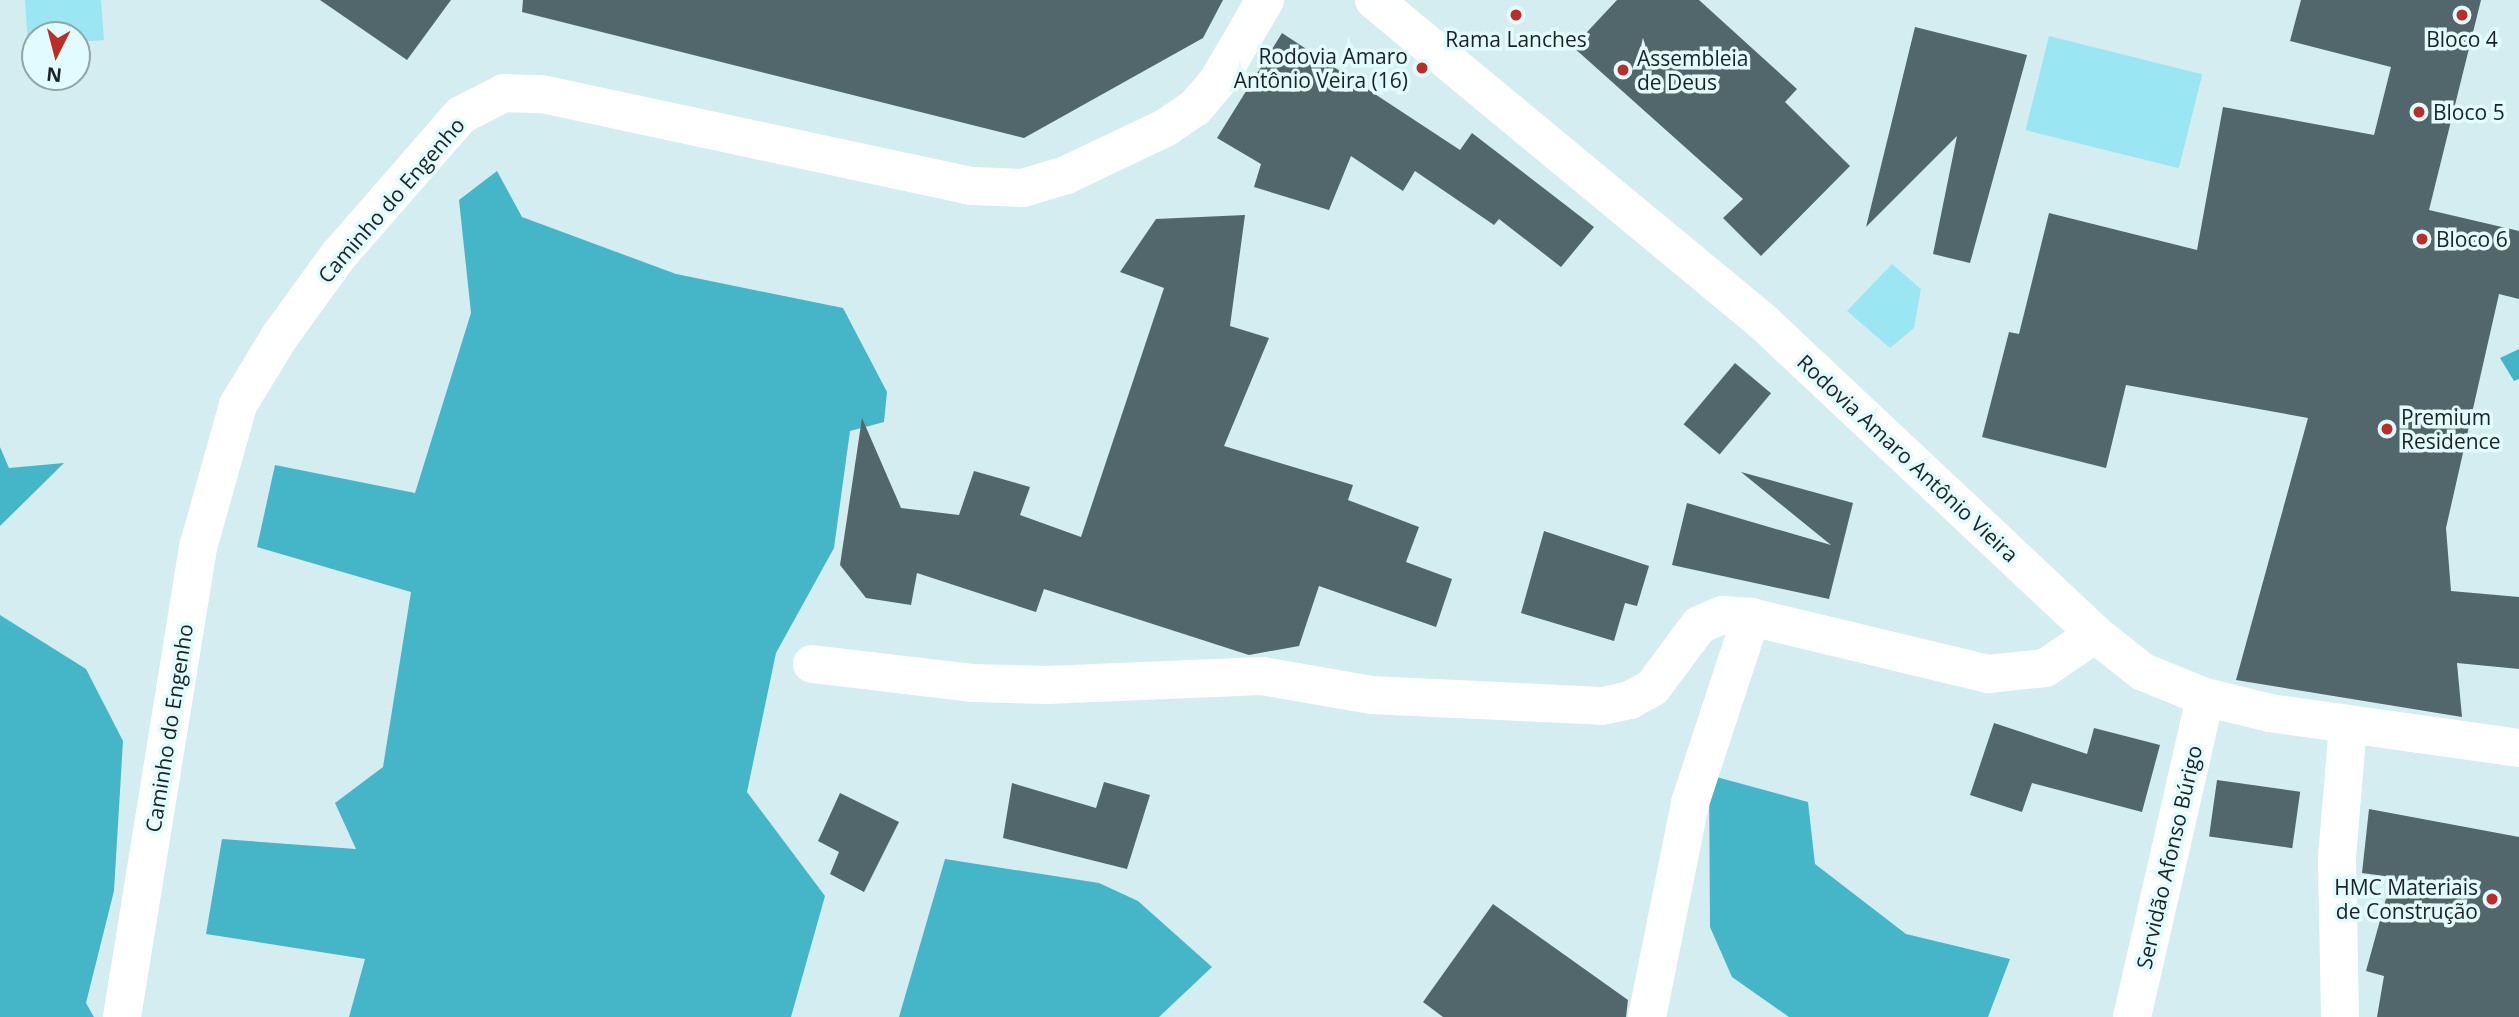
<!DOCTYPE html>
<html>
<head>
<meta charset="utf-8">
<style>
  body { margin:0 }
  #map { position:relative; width:2519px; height:1017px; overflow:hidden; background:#d4edf1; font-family:"Open Sans",sans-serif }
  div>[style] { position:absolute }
  .green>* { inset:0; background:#9ae6f3; transform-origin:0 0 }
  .forest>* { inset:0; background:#44b6c7 }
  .water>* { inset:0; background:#43b6c6 }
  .building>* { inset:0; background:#51676b; transform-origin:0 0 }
  .street>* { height:38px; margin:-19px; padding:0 19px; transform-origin:19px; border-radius:19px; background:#fff }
  .secondary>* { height:38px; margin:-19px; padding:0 19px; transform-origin:19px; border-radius:19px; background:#fff }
  .dots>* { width:19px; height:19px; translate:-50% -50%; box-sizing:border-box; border:4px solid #e1fbff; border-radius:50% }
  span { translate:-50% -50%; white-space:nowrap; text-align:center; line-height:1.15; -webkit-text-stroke:7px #e1fbff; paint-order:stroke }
  .poi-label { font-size:21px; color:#192224 }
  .right { translate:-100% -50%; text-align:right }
  .left { translate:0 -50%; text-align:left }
  .street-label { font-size:21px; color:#192224 }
  .north { position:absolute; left:21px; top:21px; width:70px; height:70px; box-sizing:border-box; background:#e1fbff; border:2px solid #91a4a7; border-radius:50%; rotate:186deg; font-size:19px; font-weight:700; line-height:28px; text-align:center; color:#192224 }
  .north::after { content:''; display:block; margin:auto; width:24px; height:32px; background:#bc2e25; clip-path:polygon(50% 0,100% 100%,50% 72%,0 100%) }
</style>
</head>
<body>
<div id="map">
  <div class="green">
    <i style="clip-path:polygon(25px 0,101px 0,104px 40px,77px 42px,77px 35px,35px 35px,35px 45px,28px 46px)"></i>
    <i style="left:2049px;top:36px;width:158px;height:97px;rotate:14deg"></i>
    <i style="clip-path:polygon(1892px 264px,1921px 289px,1914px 328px,1890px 348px,1847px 311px)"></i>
  </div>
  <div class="forest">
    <i style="clip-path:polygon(497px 171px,522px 217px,676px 274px,843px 308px,887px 392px,884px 422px,850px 431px,834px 548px,776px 653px,747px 792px,825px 896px,791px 1017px,349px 1017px,365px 959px,206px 934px,222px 839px,356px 849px,335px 803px,383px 767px,411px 592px,257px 547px,275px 465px,415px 493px,471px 313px,459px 200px)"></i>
    <i style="clip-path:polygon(0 447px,9px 468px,64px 463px,0 526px)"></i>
    <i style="clip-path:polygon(0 615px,86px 669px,123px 741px,114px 891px,86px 1003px,94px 1017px,0 1017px)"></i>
    <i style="clip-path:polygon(1709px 775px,1808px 802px,1815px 864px,1906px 934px,2010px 959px,1988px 1017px,1789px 1017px,1732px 977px,1710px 927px)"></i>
    <i style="clip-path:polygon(945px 859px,1099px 883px,1138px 901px,1212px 967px,1159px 1017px,899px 1017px)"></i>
  </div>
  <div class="water">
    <i style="clip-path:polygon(2519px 349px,2519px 379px,2514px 381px,2500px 358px)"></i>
  </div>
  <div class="building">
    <i style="clip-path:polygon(320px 0,451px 0,407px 60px)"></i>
    <i style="clip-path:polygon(523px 0,1223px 0,1203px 38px,1024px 138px,522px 12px)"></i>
    <i style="clip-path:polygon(1617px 0,1699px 0,1797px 89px,1785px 102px,1850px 166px,1761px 256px,1723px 218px,1743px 199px,1573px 47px)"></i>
    <i style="clip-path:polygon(2301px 0,2481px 0,2429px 210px,2519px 231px,2519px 299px,2499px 294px,2446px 528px,2451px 591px,2519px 597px,2519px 669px,2457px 663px,2462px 717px,2236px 680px,2308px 418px,2126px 385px,2106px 468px,1982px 437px,2009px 332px,2019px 334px,2049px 213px,2197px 250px,2223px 107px,2374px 135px,2391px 67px,2290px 41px)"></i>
    <i style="clip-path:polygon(1915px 27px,2027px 55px,1970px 263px,1933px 254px,1957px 136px,1866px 227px)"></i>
    <i style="clip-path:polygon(1282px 33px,1460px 150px,1472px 133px,1594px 227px,1561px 267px,1499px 219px,1494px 225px,1415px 171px,1403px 191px,1351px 156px,1329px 210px,1254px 187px,1261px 164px,1217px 138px)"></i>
    <i style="clip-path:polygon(1245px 215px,1230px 326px,1269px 338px,1224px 446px,1353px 485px,1348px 500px,1419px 527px,1406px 562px,1452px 579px,1436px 627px,1319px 586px,1299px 646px,1249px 655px,1044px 589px,1036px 612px,917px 573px,911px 605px,866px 598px,840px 565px,862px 418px,901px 508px,959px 515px,974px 471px,1030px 487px,1020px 515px,1081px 537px,1164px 288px,1120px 272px,1156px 219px)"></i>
    <i style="left:1735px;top:363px;width:47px;height:80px;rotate:40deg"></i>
    <i style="clip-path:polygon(1741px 472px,1853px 503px,1829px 599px,1672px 565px,1687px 503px,1831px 545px)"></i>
    <i style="clip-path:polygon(1544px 531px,1649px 566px,1637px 606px,1625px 603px,1614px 641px,1521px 613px)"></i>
    <i style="clip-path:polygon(1994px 723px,2087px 754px,2094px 728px,2160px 745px,2142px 812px,2032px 783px,2022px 812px,1970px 795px)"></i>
    <i style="left:2217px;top:780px;width:84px;height:57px;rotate:8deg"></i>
    <i style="clip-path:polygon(1104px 782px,1150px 795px,1127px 869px,1003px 838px,1012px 783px,1096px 808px)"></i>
    <i style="clip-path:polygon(840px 793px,899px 822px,864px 892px,830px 874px,839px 852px,818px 841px)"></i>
    <i style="clip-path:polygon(2369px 809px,2519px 837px,2519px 1017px,2377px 1017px,2384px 976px,2366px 971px,2392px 877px,2362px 873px)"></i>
    <i style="clip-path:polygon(1493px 904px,1628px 1000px,1626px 1017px,1443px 1017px,1423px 1002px)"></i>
  </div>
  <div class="street">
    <i style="left:812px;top:664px;width:163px;rotate:6.7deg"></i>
    <i style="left:974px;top:683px;width:73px;rotate:1.6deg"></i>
    <i style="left:1047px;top:685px;width:215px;rotate:-2.4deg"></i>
    <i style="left:1262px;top:676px;width:111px;rotate:9.9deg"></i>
    <i style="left:1371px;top:695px;width:231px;rotate:2.7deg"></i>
    <i style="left:1602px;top:706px;width:29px;rotate:-12deg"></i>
    <i style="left:1630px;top:700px;width:26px;rotate:-29deg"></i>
    <i style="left:1653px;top:687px;width:77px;rotate:-53.4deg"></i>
    <i style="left:1699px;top:625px;width:26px;rotate:-23deg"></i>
    <i style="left:1723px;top:615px;width:28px;rotate:4deg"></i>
    <i style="left:1751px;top:617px;width:244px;rotate:13.5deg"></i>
    <i style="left:1988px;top:674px;width:57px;rotate:-6deg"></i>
    <i style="left:2045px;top:668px;width:60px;rotate:-34.2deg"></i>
    <i style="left:122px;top:1017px;width:479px;rotate:-80.8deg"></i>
    <i style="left:199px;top:544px;width:144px;rotate:-74.3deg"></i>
    <i style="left:238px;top:405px;width:81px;rotate:-58.7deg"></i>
    <i style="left:280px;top:336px;width:99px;rotate:-54.1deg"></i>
    <i style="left:338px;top:256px;width:187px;rotate:-48.9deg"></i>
    <i style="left:461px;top:115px;width:48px;rotate:-27.1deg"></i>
    <i style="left:504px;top:93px;width:38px;rotate:2deg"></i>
    <i style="left:542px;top:94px;width:440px;rotate:12.1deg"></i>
    <i style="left:972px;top:186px;width:51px;rotate:2.2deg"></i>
    <i style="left:1023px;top:188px;width:45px;rotate:-16.8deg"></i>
    <i style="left:1066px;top:175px;width:110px;rotate:-25.4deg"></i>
    <i style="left:1165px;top:128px;width:36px;rotate:-34deg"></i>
    <i style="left:1195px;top:108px;width:38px;rotate:-50deg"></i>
    <i style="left:1219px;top:79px;width:91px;rotate:-59.8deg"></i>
    <i style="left:1647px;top:1017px;width:218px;rotate:-78.6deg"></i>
    <i style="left:1690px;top:803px;width:196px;rotate:-71.8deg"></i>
    <i style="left:2132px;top:1017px;width:328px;rotate:-77.1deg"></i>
    <i style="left:2340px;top:1017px;width:160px;rotate:-91.1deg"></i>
    <i style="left:2337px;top:857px;width:130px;rotate:-85.2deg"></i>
  </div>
  <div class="secondary">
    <i style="left:1374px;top:0;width:504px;rotate:39.6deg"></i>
    <i style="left:1762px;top:321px;width:457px;rotate:43.2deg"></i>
    <i style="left:2095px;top:634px;width:61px;rotate:38.4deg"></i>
    <i style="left:2143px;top:672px;width:67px;rotate:22deg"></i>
    <i style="left:2205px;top:697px;width:67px;rotate:13.8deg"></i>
    <i style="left:2270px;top:713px;width:251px;rotate:8deg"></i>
  </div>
  <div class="dots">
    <i style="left:1516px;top:15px;background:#bc2e25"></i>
    <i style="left:2462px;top:15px;background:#bc2e25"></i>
    <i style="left:1422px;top:68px;background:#bc2e25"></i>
    <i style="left:1623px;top:70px;background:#bc2e25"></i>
    <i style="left:2419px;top:112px;background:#bc2e25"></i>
    <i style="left:2422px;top:239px;background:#bc2e25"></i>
    <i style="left:2387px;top:429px;background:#bc2e25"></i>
    <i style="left:2492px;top:899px;background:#bc2e25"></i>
  </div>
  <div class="poi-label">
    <span style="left:1516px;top:39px">Rama Lanches</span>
    <span style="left:2462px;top:39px">Bloco 4</span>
    <span class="right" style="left:1408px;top:68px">Rodovia Amaro<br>Antônio Veira (16)</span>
    <span class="left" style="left:1637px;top:70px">Assembleia<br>de Deus</span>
    <span class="left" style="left:2433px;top:112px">Bloco 5</span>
    <span class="left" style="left:2436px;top:239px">Bloco 6</span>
    <span class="left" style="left:2401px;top:429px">Premium<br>Residence</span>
    <span class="right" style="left:2478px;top:899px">HMC Materiais<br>de Construção</span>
  </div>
  <div class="street-label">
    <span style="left:391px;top:200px;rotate:-49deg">Caminho do Engenho</span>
    <span style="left:1908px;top:458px;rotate:43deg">Rodovia Amaro Antônio Vieira</span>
    <span style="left:169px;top:728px;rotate:-81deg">Caminho do Engenho</span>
    <span style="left:2169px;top:857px;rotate:-77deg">Servidão Afonso Búrigo</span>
  </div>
  <div class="north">N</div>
</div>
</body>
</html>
